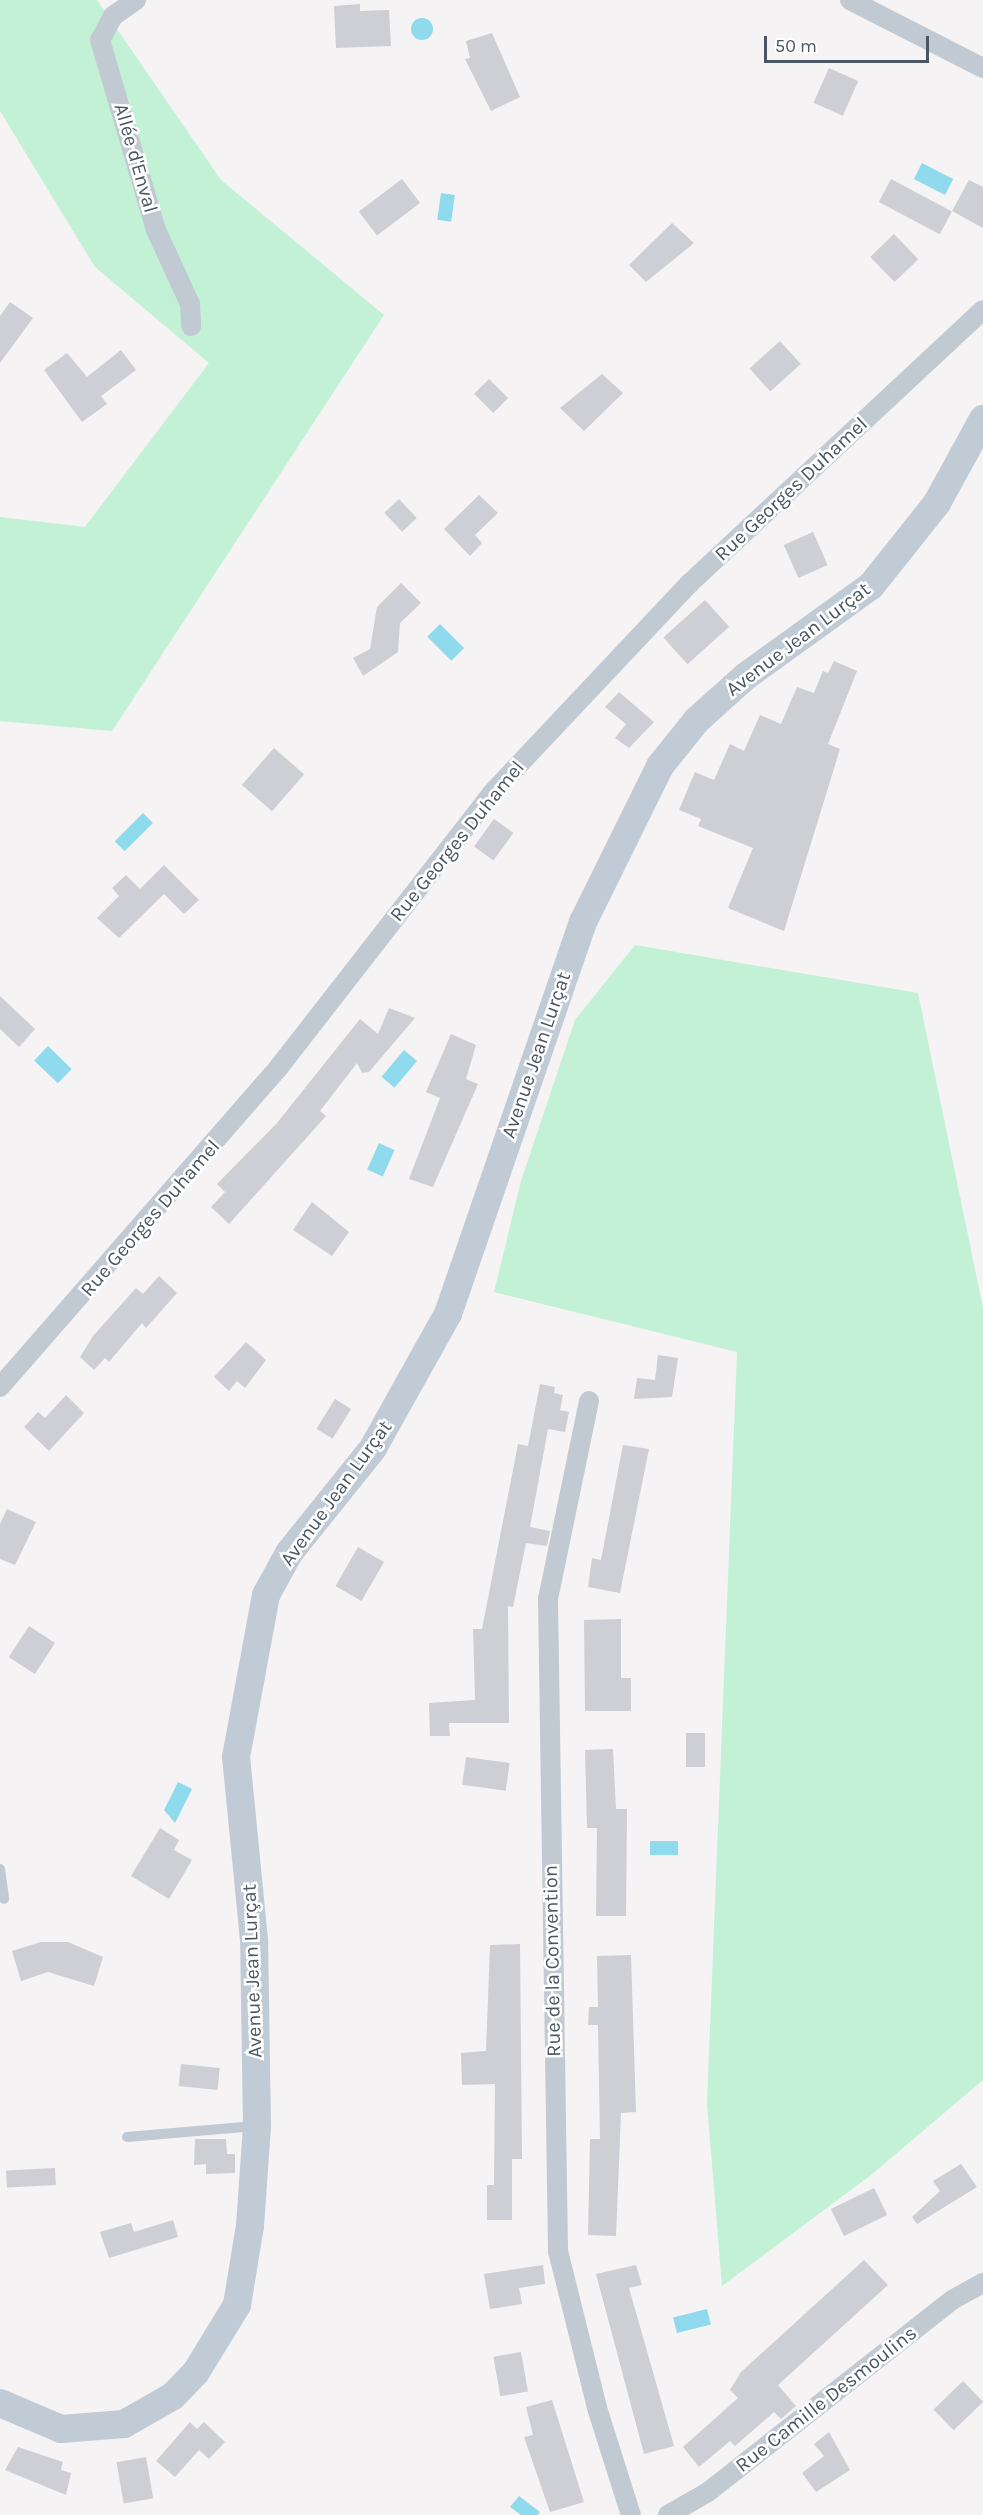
<!DOCTYPE html>
<html>
<head>
<meta charset="utf-8">
<style>
  body { margin:0 }
  #map { position:relative; width:983px; height:2515px; overflow:hidden; background:#f5f3f3; font-family:Karla,sans-serif }
  div>[style] { position:absolute }
  .green>* { inset:0; background:#c3f1d5 }
  .water>* { inset:0; background:#90daee; transform-origin:0 0 }
  .round { border-radius:50% }
  .building>* { inset:0; background:#cdcfd5; transform-origin:0 0 }
  .lane>* { height:10px; margin:-5px; padding:0 5px; transform-origin:5px; border-radius:5px; background:#c1cad2 }
  .street>* { height:20px; margin:-10px; padding:0 10px; transform-origin:10px; border-radius:10px; background:#c1cad2 }
  .secondary>* { height:28px; margin:-14px; padding:0 14px; transform-origin:14px; border-radius:14px; background:#c1cbd6 }
  span { translate:-50% -50%; white-space:nowrap; text-align:center; line-height:1.15; -webkit-text-stroke:5px #fff; paint-order:stroke }
  .street-label { font-size:20px; color:#4a5661 }
  .scale { position:absolute; left:764px; top:36px; width:165px; height:27px; box-sizing:border-box; border:3px solid #4a5661; border-top:0; padding-left:8px; font-size:18px; line-height:21px; white-space:nowrap; color:#4a5661; -webkit-text-stroke:4px #fff; paint-order:stroke }
</style>
</head>
<body>
<div id="map">
  <div class="green">
    <i style="clip-path:polygon(0 0,97px 0,221px 180px,384px 315px,112px 731px,0 721px,0 517px,85px 527px,209px 363px,95px 267px,0 111px)"></i>
    <i style="clip-path:polygon(635px 945px,918px 993px,983px 1308px,983px 2080px,871px 2175px,722px 2286px,707px 2103px,737px 1352px,494px 1292px,521px 1181px,575px 1020px)"></i>
  </div>
  <div class="water">
    <i class="round" style="left:411px;top:18px;width:22px;height:22px"></i>
    <i style="left:922px;top:163px;width:35px;height:18px;rotate:27deg"></i>
    <i style="left:441px;top:193px;width:14px;height:27px;rotate:8deg"></i>
    <i style="left:440px;top:624px;width:34px;height:18px;rotate:45deg"></i>
    <i style="left:143px;top:813px;width:14px;height:40px;rotate:45deg"></i>
    <i style="left:48px;top:1046px;width:33px;height:20px;rotate:44deg"></i>
    <i style="left:404px;top:1050px;width:17px;height:35px;rotate:40deg"></i>
    <i style="left:379px;top:1143px;width:17px;height:29px;rotate:24deg"></i>
    <i style="clip-path:polygon(178px 1782px,192px 1789px,175px 1823px,164px 1810px)"></i>
    <i style="left:650px;top:1841px;width:28px;height:14px"></i>
    <i style="left:707px;top:2309px;width:16px;height:35px;rotate:76deg"></i>
    <i style="clip-path:polygon(519px 2496px,540px 2512px,538px 2515px,521px 2515px,510px 2507px)"></i>
  </div>
  <div class="building">
    <i style="clip-path:polygon(360px 4px,360px 11px,389px 10px,391px 46px,336px 48px,334px 6px)"></i>
    <i style="clip-path:polygon(492px 33px,520px 97px,491px 111px,465px 59px,470px 58px,466px 41px)"></i>
    <i style="left:829px;top:68px;width:32px;height:38px;rotate:24deg"></i>
    <i style="left:402px;top:179px;width:30px;height:54px;rotate:53deg"></i>
    <i style="left:891px;top:179px;width:69px;height:26px;rotate:28deg"></i>
    <i style="clip-path:polygon(969px 180px,983px 187px,983px 228px,952px 211px)"></i>
    <i style="clip-path:polygon(672px 223px,694px 243px,646px 282px,629px 265px)"></i>
    <i style="left:894px;top:234px;width:35px;height:33px;rotate:46deg"></i>
    <i style="clip-path:polygon(10px 302px,33px 318px,0 363px,0 316px)"></i>
    <i style="left:780px;top:341px;width:31px;height:41px;rotate:48deg"></i>
    <i style="clip-path:polygon(121px 350px,136px 370px,101px 396px,107px 404px,82px 422px,44px 370px,67px 353px,87px 377px)"></i>
    <i style="clip-path:polygon(602px 374px,623px 393px,584px 431px,560px 408px)"></i>
    <i style="left:489px;top:379px;width:27px;height:21px;rotate:45deg"></i>
    <i style="clip-path:polygon(479px 495px,498px 513px,475px 535px,482px 543px,470px 556px,444px 529px)"></i>
    <i style="left:399px;top:499px;width:26px;height:20px;rotate:47deg"></i>
    <i style="left:813px;top:532px;width:36px;height:32px;rotate:66deg"></i>
    <i style="clip-path:polygon(401px 583px,421px 603px,400px 623px,398px 652px,363px 676px,353px 658px,370px 649px,377px 607px)"></i>
    <i style="left:705px;top:600px;width:36px;height:56px;rotate:48deg"></i>
    <i style="clip-path:polygon(834px 661px,857px 671px,828px 744px,840px 749px,784px 931px,728px 908px,753px 848px,698px 826px,701px 819px,679px 810px,695px 772px,714px 780px,730px 744px,744px 751px,760px 715px,781px 724px,797px 687px,814px 693px,823px 671px,828px 673px)"></i>
    <i style="clip-path:polygon(619px 692px,654px 722px,629px 748px,615px 738px,626px 724px,605px 707px)"></i>
    <i style="left:274px;top:748px;width:40px;height:49px;rotate:41deg"></i>
    <i style="left:494px;top:819px;width:24px;height:34px;rotate:36deg"></i>
    <i style="clip-path:polygon(164px 865px,199px 900px,184px 914px,164px 894px,119px 938px,97px 918px,119px 896px,112px 888px,126px 875px,140px 889px)"></i>
    <i style="clip-path:polygon(0 996px,35px 1029px,19px 1047px,0 1029px)"></i>
    <i style="clip-path:polygon(389px 1008px,415px 1018px,369px 1072px,362px 1073px,357px 1063px,320px 1111px,326px 1116px,229px 1224px,211px 1207px,225px 1192px,217px 1184px,277px 1123px,360px 1019px,378px 1034px)"></i>
    <i style="clip-path:polygon(451px 1034px,476px 1045px,466px 1079px,478px 1084px,433px 1187px,409px 1179px,440px 1098px,426px 1092px)"></i>
    <i style="clip-path:polygon(312px 1202px,349px 1232px,332px 1256px,293px 1230px)"></i>
    <i style="clip-path:polygon(159px 1276px,177px 1293px,146px 1328px,142px 1323px,109px 1362px,105px 1358px,94px 1370px,80px 1357px,93px 1336px,136px 1288px,143px 1294px)"></i>
    <i style="clip-path:polygon(246px 1342px,266px 1360px,245px 1388px,237px 1381px,229px 1391px,214px 1377px)"></i>
    <i style="clip-path:polygon(658px 1355px,678px 1358px,672px 1397px,634px 1399px,637px 1378px,655px 1380px)"></i>
    <i style="clip-path:polygon(540px 1384px,555px 1387px,554px 1393px,563px 1395px,560px 1410px,569px 1412px,565px 1432px,548px 1429px,530px 1527px,550px 1531px,547px 1546px,526px 1543px,513px 1607px,508px 1606px,509px 1723px,449px 1723px,450px 1736px,430px 1736px,429px 1703px,475px 1700px,473px 1629px,482px 1629px,518px 1444px,528px 1446px)"></i>
    <i style="clip-path:polygon(66px 1395px,84px 1413px,49px 1451px,24px 1427px,38px 1412px,45px 1418px)"></i>
    <i style="left:335px;top:1399px;width:19px;height:35px;rotate:32deg"></i>
    <i style="clip-path:polygon(623px 1445px,649px 1449px,620px 1593px,588px 1587px,592px 1558px,601px 1560px)"></i>
    <i style="clip-path:polygon(7px 1509px,36px 1522px,15px 1565px,0 1559px,0 1524px)"></i>
    <i style="left:358px;top:1547px;width:30px;height:45px;rotate:30deg"></i>
    <i style="clip-path:polygon(621px 1619px,621px 1678px,631px 1678px,631px 1711px,585px 1711px,584px 1620px)"></i>
    <i style="left:29px;top:1626px;width:31px;height:37px;rotate:33deg"></i>
    <i style="left:686px;top:1733px;width:19px;height:34px"></i>
    <i style="clip-path:polygon(613px 1749px,616px 1809px,627px 1809px,626px 1916px,596px 1916px,597px 1828px,587px 1828px,585px 1750px)"></i>
    <i style="left:466px;top:1757px;width:44px;height:28px;rotate:8deg"></i>
    <i style="clip-path:polygon(160px 1828px,179px 1840px,174px 1850px,192px 1860px,169px 1899px,131px 1876px)"></i>
    <i style="clip-path:polygon(41px 1942px,68px 1942px,103px 1957px,94px 1986px,48px 1972px,21px 1981px,12px 1951px)"></i>
    <i style="clip-path:polygon(520px 1944px,522px 2159px,512px 2159px,512px 2220px,487px 2220px,487px 2185px,494px 2185px,495px 2084px,462px 2085px,461px 2053px,486px 2051px,490px 1945px)"></i>
    <i style="clip-path:polygon(631px 1955px,636px 2112px,621px 2113px,616px 2236px,588px 2235px,590px 2139px,600px 2139px,598px 2025px,588px 2025px,589px 2007px,598px 2007px,597px 1956px)"></i>
    <i style="left:181px;top:2064px;width:39px;height:22px;rotate:6deg"></i>
    <i style="clip-path:polygon(195px 2139px,226px 2139px,227px 2154px,235px 2154px,235px 2173px,206px 2174px,206px 2164px,194px 2165px)"></i>
    <i style="clip-path:polygon(961px 2164px,977px 2187px,917px 2224px,912px 2217px,940px 2191px,933px 2181px)"></i>
    <i style="left:55px;top:2168px;width:17px;height:49px;rotate:87deg"></i>
    <i style="left:874px;top:2188px;width:30px;height:48px;rotate:64deg"></i>
    <i style="clip-path:polygon(173px 2220px,178px 2237px,109px 2258px,100px 2232px,131px 2223px,134px 2232px)"></i>
    <i style="clip-path:polygon(864px 2260px,888px 2285px,778px 2385px,796px 2406px,781px 2419px,774px 2412px,735px 2446px,730px 2441px,699px 2467px,683px 2447px,738px 2398px,730px 2390px,741px 2372px)"></i>
    <i style="clip-path:polygon(543px 2265px,545px 2284px,519px 2288px,522px 2304px,490px 2309px,484px 2274px)"></i>
    <i style="clip-path:polygon(636px 2265px,642px 2285px,629px 2288px,674px 2446px,644px 2454px,596px 2274px)"></i>
    <i style="left:521px;top:2352px;width:40px;height:28px;rotate:80deg"></i>
    <i style="left:963px;top:2381px;width:29px;height:41px;rotate:46deg"></i>
    <i style="clip-path:polygon(552px 2400px,584px 2502px,550px 2512px,524px 2437px,533px 2435px,526px 2407px)"></i>
    <i style="clip-path:polygon(190px 2422px,197px 2429px,204px 2422px,225px 2442px,209px 2459px,199px 2450px,175px 2477px,156px 2461px)"></i>
    <i style="clip-path:polygon(829px 2432px,850px 2470px,816px 2492px,802px 2473px,824px 2456px,814px 2444px)"></i>
    <i style="clip-path:polygon(18px 2447px,63px 2462px,61px 2470px,71px 2473px,66px 2495px,5px 2470px)"></i>
    <i style="left:146px;top:2457px;width:42px;height:30px;rotate:80deg"></i>
  </div>
  <div class="lane">
    <i style="left:0;top:1869px;width:30px;rotate:82deg"></i>
    <i style="left:127px;top:2137px;width:129px;rotate:-4.9deg"></i>
  </div>
  <div class="street">
    <i style="left:136px;top:0;width:28px;rotate:145deg"></i>
    <i style="left:113px;top:16px;width:27px;rotate:118deg"></i>
    <i style="left:100px;top:40px;width:198px;rotate:73.6deg"></i>
    <i style="left:156px;top:230px;width:81px;rotate:65.3deg"></i>
    <i style="left:190px;top:304px;width:22px;rotate:87deg"></i>
    <i style="left:850px;top:0;width:149px;rotate:27.1deg"></i>
    <i style="left:0;top:1387px;width:425px;rotate:-48.9deg"></i>
    <i style="left:279px;top:1067px;width:347px;rotate:-52.1deg"></i>
    <i style="left:492px;top:793px;width:289px;rotate:-46.7deg"></i>
    <i style="left:690px;top:583px;width:400px;rotate:-43deg"></i>
    <i style="left:589px;top:1401px;width:202px;rotate:101.7deg"></i>
    <i style="left:548px;top:1599px;width:652px;rotate:89.12deg"></i>
    <i style="left:558px;top:2251px;width:162px;rotate:76deg"></i>
    <i style="left:597px;top:2408px;width:112px;rotate:72.4deg"></i>
    <i style="left:668px;top:2515px;width:46px;rotate:-29.9deg"></i>
    <i style="left:708px;top:2492px;width:310px;rotate:-38.2deg"></i>
    <i style="left:952px;top:2300px;width:35px;rotate:-29deg"></i>
  </div>
  <div class="secondary">
    <i style="left:0;top:2403px;width:66px;rotate:23.1deg"></i>
    <i style="left:61px;top:2429px;width:63px;rotate:-4.5deg"></i>
    <i style="left:124px;top:2424px;width:56px;rotate:-29.7deg"></i>
    <i style="left:173px;top:2396px;width:33px;rotate:-46deg"></i>
    <i style="left:196px;top:2372px;width:79px;rotate:-58.5deg"></i>
    <i style="left:237px;top:2305px;width:80px;rotate:-80.7deg"></i>
    <i style="left:250px;top:2226px;width:100px;rotate:-86deg"></i>
    <i style="left:257px;top:2126px;width:186px;rotate:-90.9deg"></i>
    <i style="left:254px;top:1940px;width:184px;rotate:-95.6deg"></i>
    <i style="left:236px;top:1757px;width:165px;rotate:-79.5deg"></i>
    <i style="left:266px;top:1595px;width:48px;rotate:-61.3deg"></i>
    <i style="left:289px;top:1553px;width:134px;rotate:-51.3deg"></i>
    <i style="left:373px;top:1448px;width:154px;rotate:-60.8deg"></i>
    <i style="left:448px;top:1314px;width:415px;rotate:-71deg"></i>
    <i style="left:583px;top:922px;width:174px;rotate:-63.7deg"></i>
    <i style="left:660px;top:766px;width:59px;rotate:-51.2deg"></i>
    <i style="left:697px;top:720px;width:66px;rotate:-41.9deg"></i>
    <i style="left:746px;top:676px;width:154px;rotate:-35.8deg"></i>
    <i style="left:871px;top:586px;width:106px;rotate:-51.5deg"></i>
    <i style="left:937px;top:503px;width:96px;rotate:-61.3deg"></i>
  </div>
  <div class="street-label">
    <span style="left:136px;top:158px;rotate:74deg">Allée d'Enval</span>
    <span style="left:791px;top:489px;rotate:-43deg">Rue Georges Duhamel</span>
    <span style="left:798px;top:639px;rotate:-37deg">Avenue Jean Lurçat</span>
    <span style="left:457px;top:841px;rotate:-51deg">Rue Georges Duhamel</span>
    <span style="left:536px;top:1055px;rotate:-71deg">Avenue Jean Lurçat</span>
    <span style="left:150px;top:1218px;rotate:-49deg">Rue Georges Duhamel</span>
    <span style="left:336px;top:1493px;rotate:-54deg">Avenue Jean Lurçat</span>
    <span style="left:552px;top:1961px;rotate:-91deg">Rue de la Convention</span>
    <span style="left:252px;top:1971px;rotate:-92deg">Avenue Jean Lurçat</span>
    <span style="left:826px;top:2399px;rotate:-38deg">Rue Camille Desmoulins</span>
  </div>
  <div class="scale">50 m</div>
</div>
</body>
</html>
